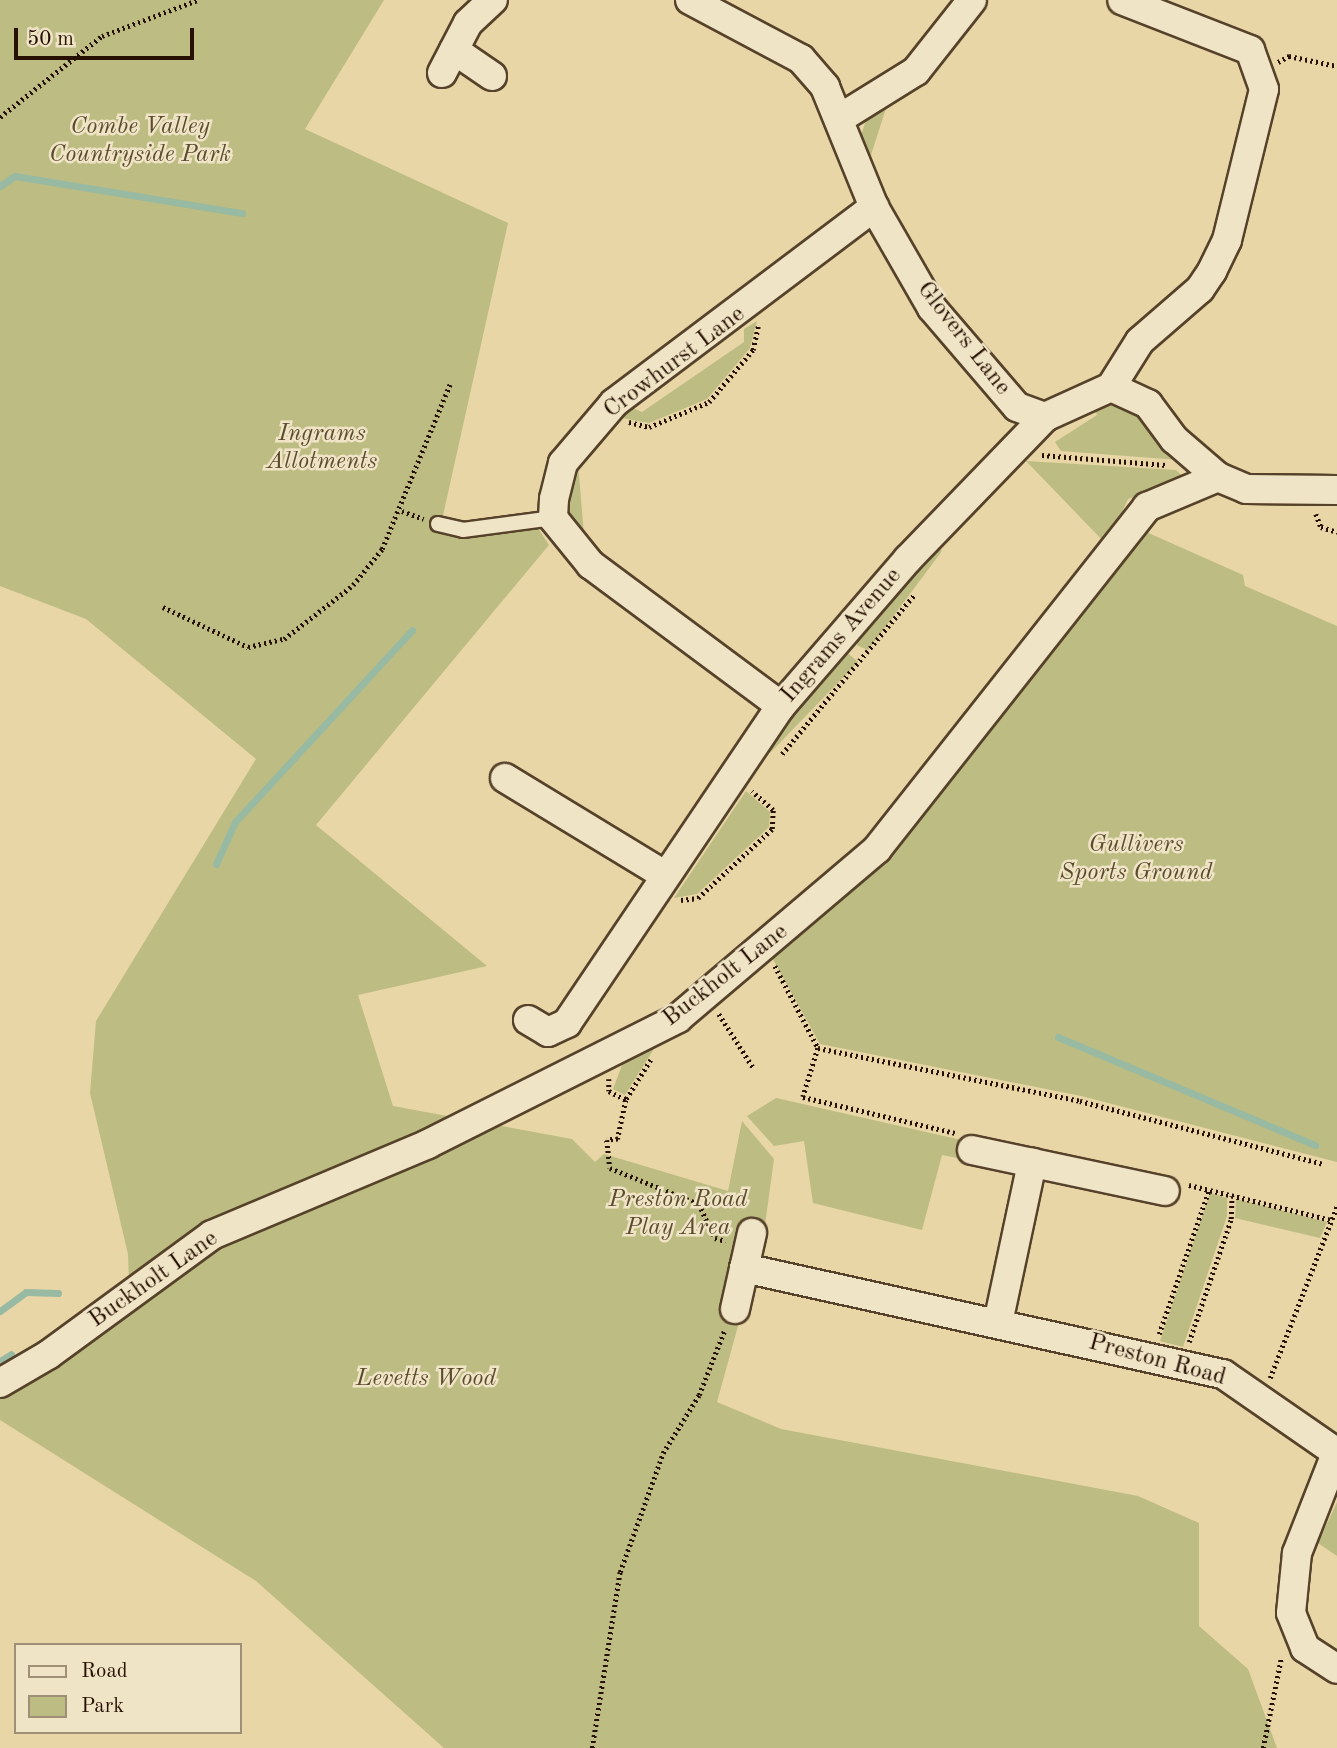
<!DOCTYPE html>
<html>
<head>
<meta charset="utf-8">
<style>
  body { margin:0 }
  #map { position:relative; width:1337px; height:1748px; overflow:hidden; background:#e8d6a7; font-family:"Old Standard TT",serif }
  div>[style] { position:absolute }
  .green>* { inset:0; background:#bdbc82 }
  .stream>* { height:7px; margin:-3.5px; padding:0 3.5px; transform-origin:3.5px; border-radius:3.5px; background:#98baa3 }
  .path>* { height:4.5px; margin-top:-2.25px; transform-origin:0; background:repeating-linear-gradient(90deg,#261001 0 2px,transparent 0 5.5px) }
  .roads { filter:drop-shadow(2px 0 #56422a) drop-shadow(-2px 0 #56422a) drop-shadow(0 2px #56422a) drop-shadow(0 -2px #56422a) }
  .service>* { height:14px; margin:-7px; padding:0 7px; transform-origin:7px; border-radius:7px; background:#f0e4c6 }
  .minor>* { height:28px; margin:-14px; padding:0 14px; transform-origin:14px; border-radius:14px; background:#f0e4c6 }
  span { translate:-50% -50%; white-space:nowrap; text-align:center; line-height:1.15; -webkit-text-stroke:5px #f0e4c6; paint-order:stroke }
  .park-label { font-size:24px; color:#5b4c2e; font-style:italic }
  .street-label { font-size:24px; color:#261001 }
  .legend { position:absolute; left:14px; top:1643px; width:228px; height:91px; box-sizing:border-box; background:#f0e4c6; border:2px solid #9f8f77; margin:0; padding:9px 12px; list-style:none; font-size:21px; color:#261001 }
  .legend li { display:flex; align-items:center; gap:14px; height:35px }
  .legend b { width:35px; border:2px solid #9f8f77 }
  .scale { position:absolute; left:14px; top:28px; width:180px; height:32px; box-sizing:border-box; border:4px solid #261001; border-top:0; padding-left:9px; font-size:21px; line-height:24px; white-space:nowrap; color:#261001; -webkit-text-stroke:5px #f0e4c6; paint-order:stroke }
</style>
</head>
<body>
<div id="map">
  <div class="green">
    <i style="clip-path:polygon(0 0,384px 0,305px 129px,508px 223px,442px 520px,433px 528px,461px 535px,536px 525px,549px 545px,316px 825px,487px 966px,358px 995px,393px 1106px,572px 1139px,595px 1162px,604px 1154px,728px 1191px,742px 1121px,774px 1159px,764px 1232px,717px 1402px,781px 1429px,1138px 1496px,1199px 1523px,1199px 1626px,1248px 1669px,1277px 1748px,444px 1748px,256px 1581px,0 1420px,0 1395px,130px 1310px,128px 1254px,90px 1093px,96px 1021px,256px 759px,86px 619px,0 586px)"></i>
    <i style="clip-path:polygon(887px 105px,870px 158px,861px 135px,868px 115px)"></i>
    <i style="clip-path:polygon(757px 321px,750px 348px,707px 399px,649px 423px,617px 417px,633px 408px,642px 412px,744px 342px,744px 329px)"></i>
    <i style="clip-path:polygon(1111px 405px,1139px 413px,1179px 460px,1061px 451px,1055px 442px,1097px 415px,1094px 408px)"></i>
    <i style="clip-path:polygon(1026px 461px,1176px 470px,1182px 476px,1128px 499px,1107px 545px)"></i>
    <i style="clip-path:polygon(578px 463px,585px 547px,574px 539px,562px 498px)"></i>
    <i style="clip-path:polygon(1144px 531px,1243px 575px,1245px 586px,1337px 626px,1337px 1162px,1081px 1096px,820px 1044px,770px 954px)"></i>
    <i style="clip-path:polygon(935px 545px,942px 551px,868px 650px,858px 646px,852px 636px)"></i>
    <i style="clip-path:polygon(842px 648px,858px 662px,770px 753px,769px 747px)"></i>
    <i style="clip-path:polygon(746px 791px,770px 812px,769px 827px,697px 894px,674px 898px)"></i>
    <i style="clip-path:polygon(664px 1033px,625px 1095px,613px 1089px,627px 1052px)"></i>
    <i style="clip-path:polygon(776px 1098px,966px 1141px,963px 1159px,942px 1155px,922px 1230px,813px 1203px,804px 1141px,774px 1146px,747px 1116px)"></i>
    <i style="clip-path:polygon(1210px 1193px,1227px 1198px,1227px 1216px,1183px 1347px,1160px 1341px)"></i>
    <i style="clip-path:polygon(1236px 1199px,1327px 1222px,1320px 1238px,1235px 1218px)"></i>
    <i style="clip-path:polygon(1337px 1502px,1337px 1556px,1318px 1543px)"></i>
  </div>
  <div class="stream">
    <i style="left:0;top:186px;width:18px;rotate:-34deg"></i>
    <i style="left:15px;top:176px;width:230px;rotate:9.3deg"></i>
    <i style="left:216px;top:864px;width:46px;rotate:-65.7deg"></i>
    <i style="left:235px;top:822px;width:261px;rotate:-47.3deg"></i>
    <i style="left:1058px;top:1037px;width:279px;rotate:22.8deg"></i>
    <i style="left:0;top:1311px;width:32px;rotate:-36deg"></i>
    <i style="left:26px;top:1292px;width:32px;rotate:2deg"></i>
    <i style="left:0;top:1361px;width:13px;rotate:-32deg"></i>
  </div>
  <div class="path">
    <i style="left:1278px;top:62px;width:13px;rotate:-29deg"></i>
    <i style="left:1289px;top:56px;width:49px;rotate:11.8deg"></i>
    <i style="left:0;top:117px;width:130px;rotate:-38.5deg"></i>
    <i style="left:102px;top:36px;width:103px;rotate:-20.6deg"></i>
    <i style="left:629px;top:422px;width:21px;rotate:14deg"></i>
    <i style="left:649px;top:427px;width:65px;rotate:-22.6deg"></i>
    <i style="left:709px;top:402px;width:68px;rotate:-49.8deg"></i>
    <i style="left:753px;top:350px;width:24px;rotate:-78deg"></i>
    <i style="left:1042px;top:455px;width:124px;rotate:4.6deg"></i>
    <i style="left:402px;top:511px;width:23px;rotate:20deg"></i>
    <i style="left:1316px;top:514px;width:14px;rotate:69deg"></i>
    <i style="left:1321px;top:527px;width:17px;rotate:17deg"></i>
    <i style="left:163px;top:607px;width:94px;rotate:25.2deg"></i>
    <i style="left:248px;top:647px;width:37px;rotate:-13deg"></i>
    <i style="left:284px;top:639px;width:88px;rotate:-38deg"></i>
    <i style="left:353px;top:585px;width:46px;rotate:-51.1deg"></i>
    <i style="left:382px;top:549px;width:178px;rotate:-67.6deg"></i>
    <i style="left:782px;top:754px;width:208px;rotate:-50.3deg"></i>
    <i style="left:681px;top:900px;width:17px;rotate:-7deg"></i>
    <i style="left:698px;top:898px;width:101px;rotate:-43deg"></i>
    <i style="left:772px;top:829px;width:19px;rotate:-87deg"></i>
    <i style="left:773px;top:810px;width:28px;rotate:-139deg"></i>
    <i style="left:775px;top:966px;width:93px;rotate:62.3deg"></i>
    <i style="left:818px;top:1048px;width:51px;rotate:107deg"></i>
    <i style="left:803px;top:1097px;width:156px;rotate:13.3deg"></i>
    <i style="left:719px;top:1014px;width:65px;rotate:57.5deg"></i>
    <i style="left:818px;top:1048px;width:267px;rotate:11.4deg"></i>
    <i style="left:1080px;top:1101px;width:251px;rotate:14.5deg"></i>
    <i style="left:651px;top:1060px;width:47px;rotate:122deg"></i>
    <i style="left:626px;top:1100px;width:40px;rotate:102deg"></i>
    <i style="left:618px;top:1139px;width:11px;rotate:175deg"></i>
    <i style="left:607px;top:1140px;width:28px;rotate:84deg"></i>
    <i style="left:610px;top:1168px;width:96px;rotate:22deg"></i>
    <i style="left:699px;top:1204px;width:38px;rotate:65deg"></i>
    <i style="left:715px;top:1238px;width:11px;rotate:15deg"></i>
    <i style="left:609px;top:1079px;width:12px;rotate:90deg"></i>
    <i style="left:609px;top:1091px;width:19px;rotate:28deg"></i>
    <i style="left:1189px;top:1185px;width:146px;rotate:13.8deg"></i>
    <i style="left:1159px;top:1334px;width:152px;rotate:-70.9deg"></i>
    <i style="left:1189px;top:1342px;width:130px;rotate:-71.1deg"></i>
    <i style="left:1231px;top:1219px;width:23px;rotate:-88deg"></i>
    <i style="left:1270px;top:1378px;width:185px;rotate:-68.7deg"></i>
    <i style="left:592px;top:1748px;width:178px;rotate:-81deg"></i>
    <i style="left:620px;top:1572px;width:127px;rotate:-70.1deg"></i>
    <i style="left:663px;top:1453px;width:68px;rotate:-58.2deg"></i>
    <i style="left:699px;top:1395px;width:71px;rotate:-68.5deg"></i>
    <i style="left:1263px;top:1748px;width:91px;rotate:-78.6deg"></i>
  </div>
  <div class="roads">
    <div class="service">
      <i style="left:438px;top:524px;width:26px;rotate:13deg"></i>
      <i style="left:463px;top:530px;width:91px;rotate:-7.6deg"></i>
    </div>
    <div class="minor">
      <i style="left:690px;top:0;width:126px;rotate:28deg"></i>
      <i style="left:801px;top:59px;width:37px;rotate:49deg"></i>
      <i style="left:825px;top:87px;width:130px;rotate:67.8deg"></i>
      <i style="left:874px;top:207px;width:116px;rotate:60.1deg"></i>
      <i style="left:932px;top:308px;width:130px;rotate:49.4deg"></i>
      <i style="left:1017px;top:407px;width:30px;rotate:20deg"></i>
      <i style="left:1045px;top:417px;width:72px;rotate:-24.4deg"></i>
      <i style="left:1111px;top:387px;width:41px;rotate:24.7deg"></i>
      <i style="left:1148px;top:404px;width:44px;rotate:53.4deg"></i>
      <i style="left:1174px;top:439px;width:58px;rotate:40.8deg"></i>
      <i style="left:1218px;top:477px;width:30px;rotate:23deg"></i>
      <i style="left:1246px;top:489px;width:91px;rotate:0.6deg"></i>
      <i style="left:454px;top:50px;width:46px;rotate:34.4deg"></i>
      <i style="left:442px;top:73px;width:56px;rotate:-62.5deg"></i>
      <i style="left:468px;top:23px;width:34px;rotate:-43deg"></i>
      <i style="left:842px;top:117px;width:87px;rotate:-31.9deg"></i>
      <i style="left:916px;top:71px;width:90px;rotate:-51.7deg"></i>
      <i style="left:1111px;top:387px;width:54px;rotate:-57.8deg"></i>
      <i style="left:1140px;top:341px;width:79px;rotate:-40.9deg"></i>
      <i style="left:1200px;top:289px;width:22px;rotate:-56deg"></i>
      <i style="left:1212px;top:271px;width:34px;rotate:-64deg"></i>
      <i style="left:1227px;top:240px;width:155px;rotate:-76.2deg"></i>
      <i style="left:1264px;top:89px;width:41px;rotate:-109.7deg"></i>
      <i style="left:1250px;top:50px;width:137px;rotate:-158.7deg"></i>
      <i style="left:781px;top:706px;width:237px;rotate:-143.4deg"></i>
      <i style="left:591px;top:565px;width:60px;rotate:-129deg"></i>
      <i style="left:553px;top:518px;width:19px;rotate:-87deg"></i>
      <i style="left:554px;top:499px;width:37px;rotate:-76deg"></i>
      <i style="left:563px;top:463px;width:79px;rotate:-49.6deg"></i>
      <i style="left:614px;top:403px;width:326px;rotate:-37deg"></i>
      <i style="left:505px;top:778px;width:185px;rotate:31.3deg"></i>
      <i style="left:528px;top:1020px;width:23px;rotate:31deg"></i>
      <i style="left:548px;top:1032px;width:21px;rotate:-25deg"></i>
      <i style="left:567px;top:1023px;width:382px;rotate:-56deg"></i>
      <i style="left:781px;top:706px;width:194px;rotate:-49.2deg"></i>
      <i style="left:908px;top:559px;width:197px;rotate:-46deg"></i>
      <i style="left:972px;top:1150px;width:197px;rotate:12deg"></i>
      <i style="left:744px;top:1268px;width:491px;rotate:12.5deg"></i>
      <i style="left:1223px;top:1374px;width:139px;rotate:34.7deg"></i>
      <i style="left:735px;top:1309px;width:78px;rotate:-77.4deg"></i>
      <i style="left:998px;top:1323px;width:164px;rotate:-78deg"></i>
      <i style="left:0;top:1383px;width:56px;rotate:-30.3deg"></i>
      <i style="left:48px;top:1355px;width:203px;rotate:-36.2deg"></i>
      <i style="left:212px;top:1235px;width:234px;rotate:-22.8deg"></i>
      <i style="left:428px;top:1144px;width:280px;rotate:-26.7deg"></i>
      <i style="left:678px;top:1018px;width:261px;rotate:-40.3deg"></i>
      <i style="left:877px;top:849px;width:436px;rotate:-51.7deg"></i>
      <i style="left:1147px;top:507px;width:77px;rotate:-22.9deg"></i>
      <i style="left:1337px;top:1451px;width:110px;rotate:111.4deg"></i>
      <i style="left:1297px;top:1553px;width:60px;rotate:95.7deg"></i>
      <i style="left:1291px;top:1613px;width:38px;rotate:68deg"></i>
      <i style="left:1305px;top:1648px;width:38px;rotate:33deg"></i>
    </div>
  </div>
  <div class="park-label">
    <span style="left:140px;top:142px">Combe Valley<br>Countryside Park</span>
    <span style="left:322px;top:449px">Ingrams<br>Allotments</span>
    <span style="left:1136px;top:860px">Gullivers<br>Sports Ground</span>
    <span style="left:678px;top:1215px">Preston Road<br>Play Area</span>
    <span style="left:426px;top:1380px">Levetts Wood</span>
  </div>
  <div class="street-label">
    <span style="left:963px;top:339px;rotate:52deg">Glovers Lane</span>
    <span style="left:675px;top:363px;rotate:-37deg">Crowhurst Lane</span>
    <span style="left:842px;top:636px;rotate:-49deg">Ingrams Avenue</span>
    <span style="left:726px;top:976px;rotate:-38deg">Buckholt Lane</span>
    <span style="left:154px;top:1280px;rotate:-35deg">Buckholt Lane</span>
    <span style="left:1157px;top:1361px;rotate:15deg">Preston Road</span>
  </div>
  <ul class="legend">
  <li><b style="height:9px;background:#f0e4c6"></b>Road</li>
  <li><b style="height:19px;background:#bdbc82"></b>Park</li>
  </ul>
  <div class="scale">50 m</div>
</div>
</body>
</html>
